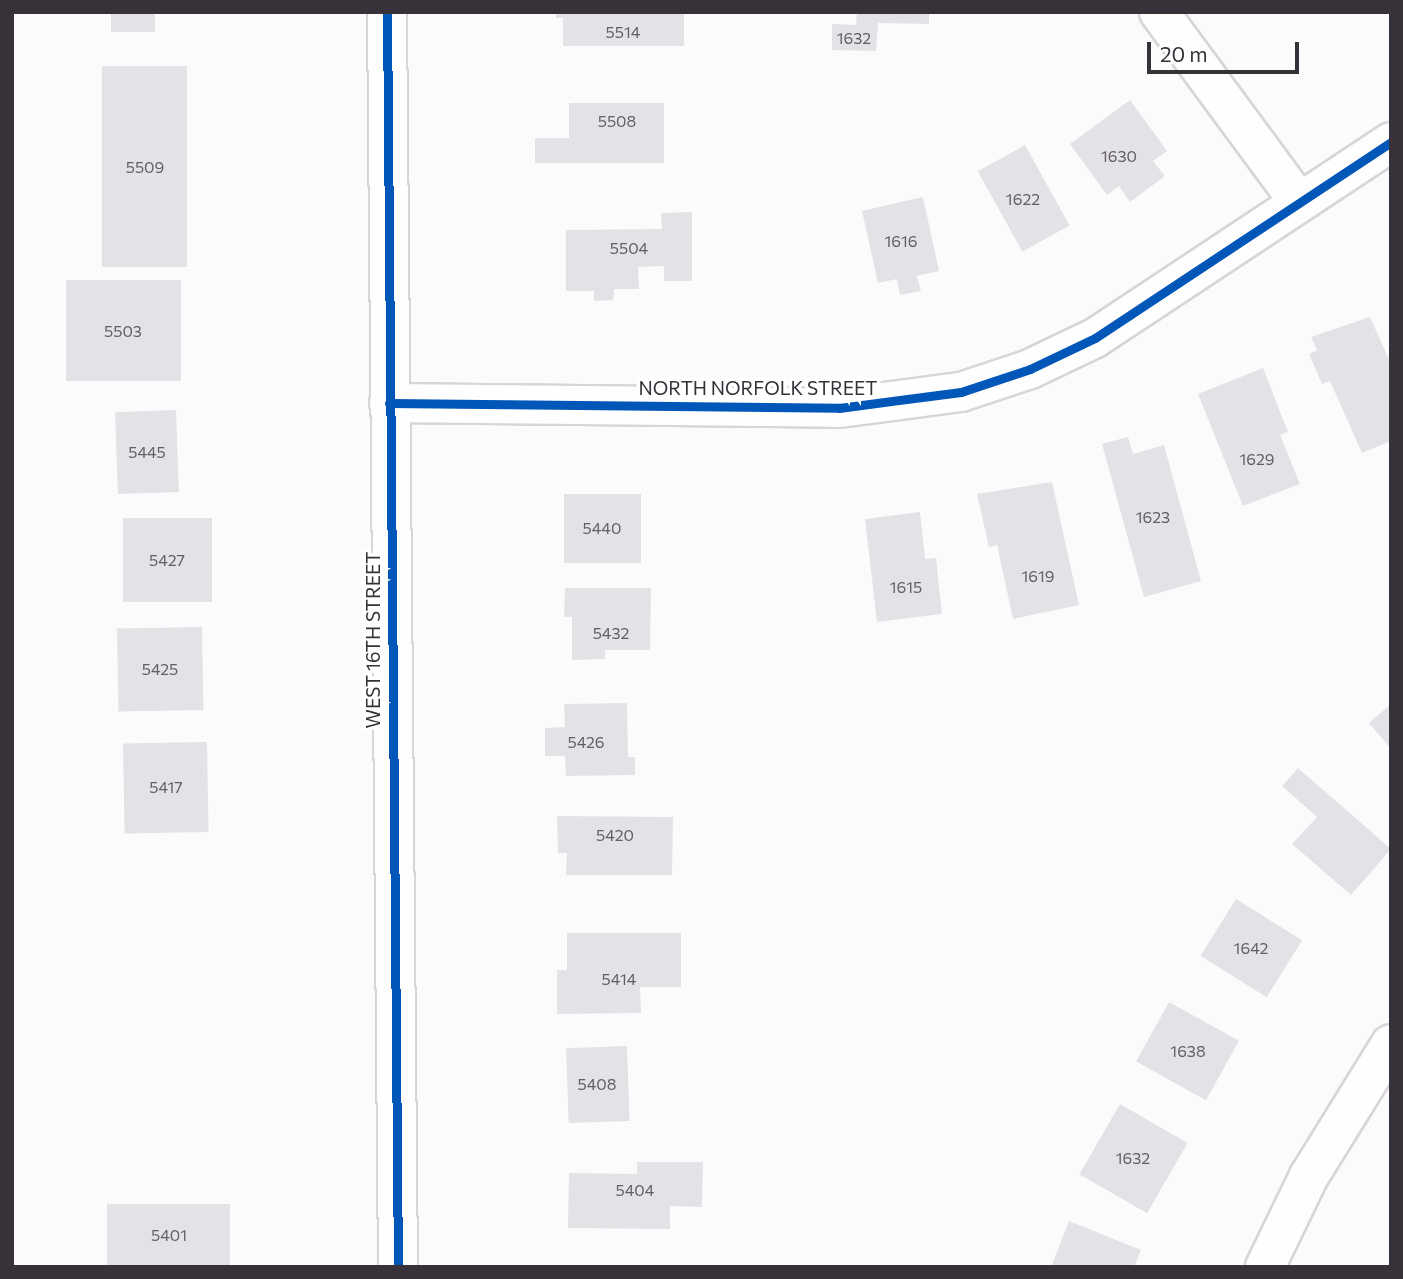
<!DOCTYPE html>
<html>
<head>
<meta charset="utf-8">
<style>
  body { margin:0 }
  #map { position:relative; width:1403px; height:1279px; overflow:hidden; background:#fcfbfc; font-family:Commissioner,sans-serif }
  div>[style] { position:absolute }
  .building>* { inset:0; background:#e3e2e6; transform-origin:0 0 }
  .roads { filter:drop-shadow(2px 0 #d8d5d9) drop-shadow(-2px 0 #d8d5d9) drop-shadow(0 2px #d8d5d9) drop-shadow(0 -2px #d8d5d9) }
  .street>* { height:38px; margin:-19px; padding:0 19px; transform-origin:19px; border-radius:19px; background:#fffeff }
  .secondary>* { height:38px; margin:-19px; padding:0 19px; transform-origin:19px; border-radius:19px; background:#fffeff }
  .cycleway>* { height:9px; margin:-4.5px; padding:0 4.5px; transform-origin:4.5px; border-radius:4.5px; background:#0057b8 }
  span { translate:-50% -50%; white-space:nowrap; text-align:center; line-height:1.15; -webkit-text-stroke:7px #fff; paint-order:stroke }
  .number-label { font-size:16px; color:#635f65 }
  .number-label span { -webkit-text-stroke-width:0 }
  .street-label { font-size:19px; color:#373239 }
  .frame { position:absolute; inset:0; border:14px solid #373239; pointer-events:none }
  .scale { position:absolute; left:1147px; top:42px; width:152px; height:32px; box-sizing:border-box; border:4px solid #373239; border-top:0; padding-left:9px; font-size:21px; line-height:24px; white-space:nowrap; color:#373239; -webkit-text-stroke:5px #fff; paint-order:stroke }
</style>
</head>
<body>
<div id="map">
  <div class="building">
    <i style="left:111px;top:12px;width:44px;height:20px"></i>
    <i style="clip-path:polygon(556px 12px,684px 12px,684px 46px,563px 46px,563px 18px,556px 18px)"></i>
    <i style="clip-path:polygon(857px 12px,929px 12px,929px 24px,878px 23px,876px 51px,832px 50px,832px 24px,856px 25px)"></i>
    <i style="left:187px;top:66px;width:201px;height:85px;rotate:90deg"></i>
    <i style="clip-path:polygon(1130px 100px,1167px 151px,1153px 161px,1165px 176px,1130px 202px,1119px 186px,1107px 195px,1070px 144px)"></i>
    <i style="clip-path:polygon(569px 103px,664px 103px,664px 163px,535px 163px,535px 138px,569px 138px)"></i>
    <i style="left:1025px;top:145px;width:92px;height:54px;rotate:61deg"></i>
    <i style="clip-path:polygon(923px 197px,939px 271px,917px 276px,921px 291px,900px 295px,897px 279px,878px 283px,862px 211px)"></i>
    <i style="clip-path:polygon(692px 212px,692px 281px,664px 281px,664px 266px,638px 267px,639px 289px,614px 289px,613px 300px,594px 301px,594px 291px,566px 291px,566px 230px,662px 229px,661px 213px)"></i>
    <i style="left:66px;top:280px;width:115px;height:101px"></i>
    <i style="clip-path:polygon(1370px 317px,1391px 364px,1391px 441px,1362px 453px,1330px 381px,1322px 384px,1309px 354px,1317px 350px,1311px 337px)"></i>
    <i style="clip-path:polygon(1263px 368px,1288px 432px,1280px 435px,1300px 484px,1243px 506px,1198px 394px)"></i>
    <i style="left:176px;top:410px;width:82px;height:61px;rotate:88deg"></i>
    <i style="clip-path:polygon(1128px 437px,1133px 454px,1164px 445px,1201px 581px,1144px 597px,1102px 444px)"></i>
    <i style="clip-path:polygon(1052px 482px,1079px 605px,1013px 619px,997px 545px,989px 547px,977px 494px)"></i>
    <i style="left:564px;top:494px;width:77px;height:69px"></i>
    <i style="clip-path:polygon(920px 512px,925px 559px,936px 558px,942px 614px,877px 622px,865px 519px)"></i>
    <i style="left:123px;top:518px;width:89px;height:84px"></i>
    <i style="clip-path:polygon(565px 588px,651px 588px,650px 650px,605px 650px,605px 659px,572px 660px,572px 617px,564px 617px)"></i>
    <i style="left:202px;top:627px;width:83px;height:85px;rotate:89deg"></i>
    <i style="clip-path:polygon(627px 703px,628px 757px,635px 757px,635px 775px,566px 776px,565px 756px,545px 756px,545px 728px,565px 727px,564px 704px)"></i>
    <i style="clip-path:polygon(1391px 704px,1391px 749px,1369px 723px)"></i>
    <i style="left:207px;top:742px;width:90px;height:84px;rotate:89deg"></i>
    <i style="clip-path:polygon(1298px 768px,1391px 849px,1351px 895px,1292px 844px,1317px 817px,1282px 786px)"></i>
    <i style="clip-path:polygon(557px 816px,673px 817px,672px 875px,566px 875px,567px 853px,558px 853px)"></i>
    <i style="left:1236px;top:899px;width:78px;height:67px;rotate:32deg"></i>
    <i style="clip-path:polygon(567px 933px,681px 933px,681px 987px,640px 987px,641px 1013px,557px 1014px,557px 970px,567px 970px)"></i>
    <i style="left:1169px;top:1002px;width:80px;height:68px;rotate:29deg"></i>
    <i style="left:627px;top:1046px;width:75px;height:61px;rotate:88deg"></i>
    <i style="left:1120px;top:1104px;width:78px;height:81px;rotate:30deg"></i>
    <i style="clip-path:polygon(637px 1162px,703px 1162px,702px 1207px,670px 1206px,670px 1229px,568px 1228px,569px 1173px,637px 1174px)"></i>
    <i style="left:107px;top:1204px;width:123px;height:63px"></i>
    <i style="clip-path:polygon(1069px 1221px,1141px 1250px,1134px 1267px,1051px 1267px)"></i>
  </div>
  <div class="roads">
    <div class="street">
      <i style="left:1159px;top:12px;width:236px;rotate:53.6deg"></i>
      <i style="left:389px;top:403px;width:450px;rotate:0.6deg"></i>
      <i style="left:839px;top:408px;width:123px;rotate:-7.5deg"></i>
      <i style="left:961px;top:392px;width:73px;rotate:-18.4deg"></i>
      <i style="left:1030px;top:369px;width:72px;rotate:-25.5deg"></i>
      <i style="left:1095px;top:338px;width:355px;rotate:-33.5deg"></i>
      <i style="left:1265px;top:1267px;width:101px;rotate:-64.2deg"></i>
      <i style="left:1309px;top:1176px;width:155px;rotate:-58.2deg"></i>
    </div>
    <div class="secondary">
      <i style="left:387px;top:12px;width:1255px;rotate:89.5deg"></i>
    </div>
  </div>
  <div class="cycleway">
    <i style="left:387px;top:12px;width:1255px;rotate:89.5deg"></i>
    <i style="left:389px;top:403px;width:450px;rotate:0.6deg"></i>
    <i style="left:839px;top:408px;width:123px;rotate:-7.5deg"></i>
    <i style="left:961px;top:392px;width:73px;rotate:-18.4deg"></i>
    <i style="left:1030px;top:369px;width:72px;rotate:-25.5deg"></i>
    <i style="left:1095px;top:338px;width:355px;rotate:-33.5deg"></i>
  </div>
  <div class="number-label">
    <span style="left:623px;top:32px">5514</span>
    <span style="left:854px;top:38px">1632</span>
    <span style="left:617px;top:121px">5508</span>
    <span style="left:1119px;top:156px">1630</span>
    <span style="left:145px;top:167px">5509</span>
    <span style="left:1023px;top:199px">1622</span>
    <span style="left:901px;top:241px">1616</span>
    <span style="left:629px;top:248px">5504</span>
    <span style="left:123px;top:331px">5503</span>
    <span style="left:147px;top:452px">5445</span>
    <span style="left:1257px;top:459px">1629</span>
    <span style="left:1153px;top:517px">1623</span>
    <span style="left:602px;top:528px">5440</span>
    <span style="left:167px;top:560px">5427</span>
    <span style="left:1038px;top:576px">1619</span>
    <span style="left:906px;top:587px">1615</span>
    <span style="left:611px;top:633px">5432</span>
    <span style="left:160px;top:669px">5425</span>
    <span style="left:586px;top:742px">5426</span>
    <span style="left:166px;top:787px">5417</span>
    <span style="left:615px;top:835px">5420</span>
    <span style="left:1251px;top:948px">1642</span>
    <span style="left:619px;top:979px">5414</span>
    <span style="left:1188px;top:1051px">1638</span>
    <span style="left:597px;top:1084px">5408</span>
    <span style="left:1133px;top:1158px">1632</span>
    <span style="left:635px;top:1190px">5404</span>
    <span style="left:169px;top:1235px">5401</span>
  </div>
  <div class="street-label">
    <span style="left:758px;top:388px">NORTH NORFOLK STREET</span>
    <span style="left:373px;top:640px;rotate:-90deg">WEST 16TH STREET</span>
  </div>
  <div class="frame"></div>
  <div class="scale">20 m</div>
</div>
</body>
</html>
